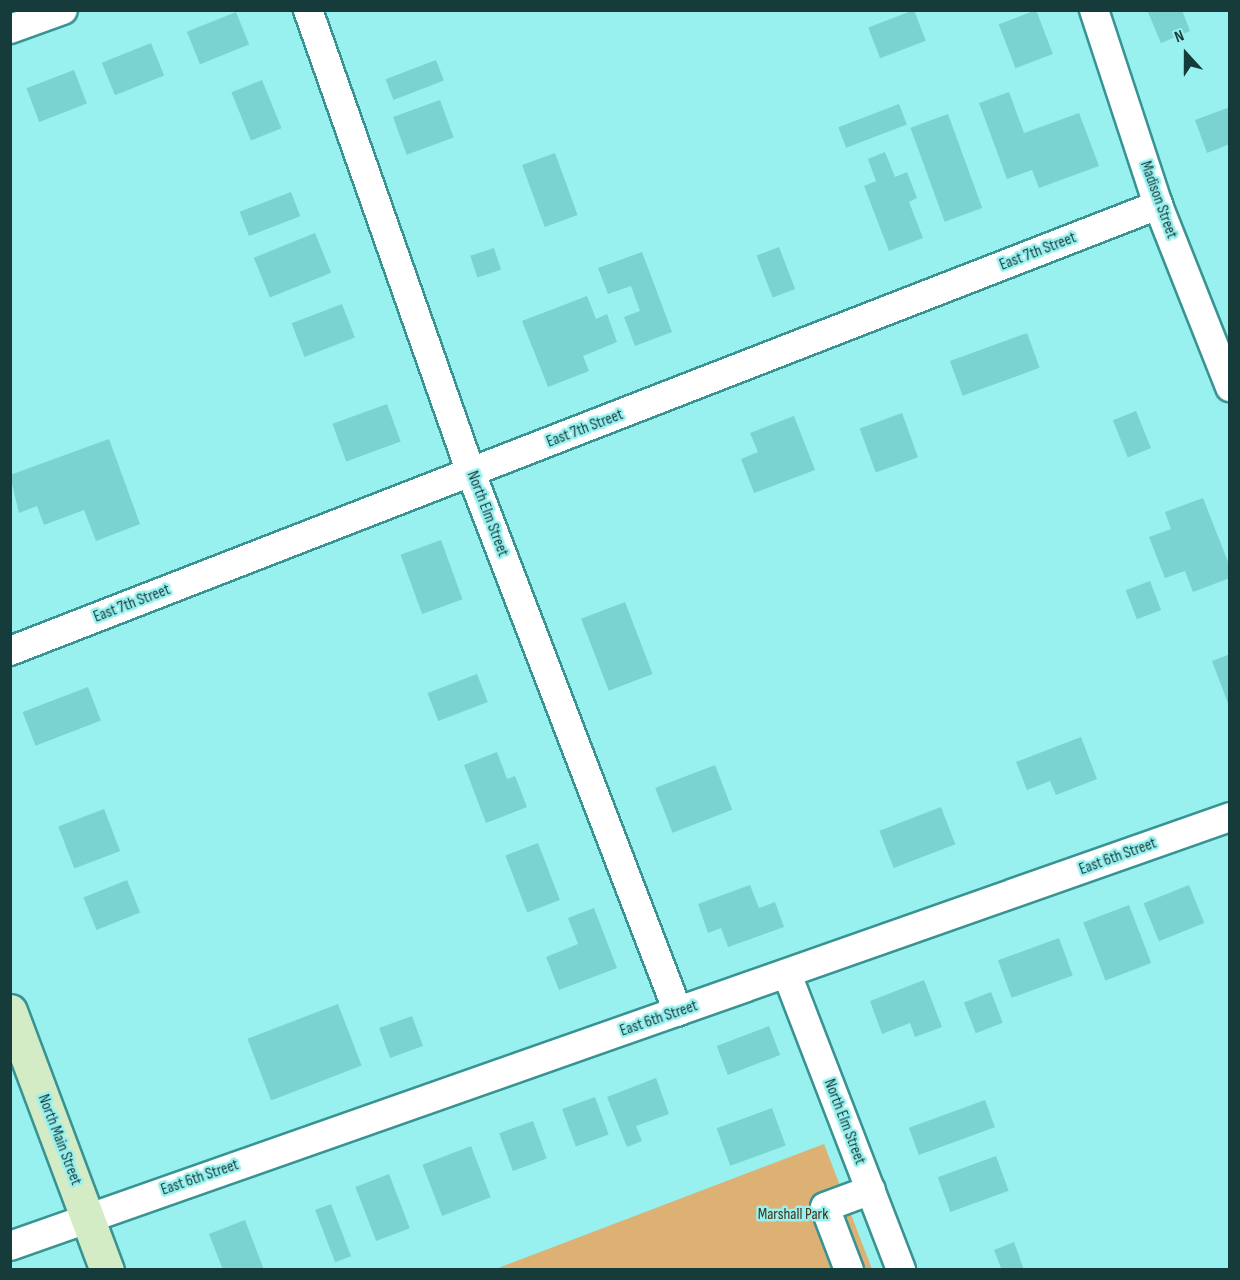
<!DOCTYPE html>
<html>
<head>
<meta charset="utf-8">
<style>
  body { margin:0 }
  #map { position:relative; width:1240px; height:1280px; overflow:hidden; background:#98f0ef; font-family:"Sofia Sans Condensed",sans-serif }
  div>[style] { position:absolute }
  .green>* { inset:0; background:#ddb174 }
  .building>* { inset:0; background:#7bd3d1; transform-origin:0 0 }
  .roads { filter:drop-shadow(2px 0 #389392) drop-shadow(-2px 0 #389392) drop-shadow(0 2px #389392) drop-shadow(0 -2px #389392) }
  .minor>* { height:28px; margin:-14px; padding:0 14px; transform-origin:14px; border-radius:14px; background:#fff }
  .major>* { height:33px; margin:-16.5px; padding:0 16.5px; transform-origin:16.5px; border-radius:16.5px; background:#d3ecc5 }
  span { translate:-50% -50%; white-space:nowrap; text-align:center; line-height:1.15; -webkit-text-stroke:5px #98f0ef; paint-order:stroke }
  .street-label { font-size:16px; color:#153b3a }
  .park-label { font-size:16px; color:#453116 }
  .frame { position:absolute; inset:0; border:12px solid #153b3a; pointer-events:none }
  .north { position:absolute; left:1156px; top:24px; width:60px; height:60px; -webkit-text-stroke:4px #98f0ef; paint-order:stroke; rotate:339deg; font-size:16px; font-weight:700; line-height:24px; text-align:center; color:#153b3a }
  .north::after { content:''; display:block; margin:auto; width:21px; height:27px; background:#153b3a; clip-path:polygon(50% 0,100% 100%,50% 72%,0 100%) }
</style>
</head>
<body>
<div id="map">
  <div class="green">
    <i style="clip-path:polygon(824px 1144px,872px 1269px,493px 1270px)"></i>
  </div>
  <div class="building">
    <i style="left:914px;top:10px;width:33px;height:49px;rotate:69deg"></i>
    <i style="left:1036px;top:10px;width:47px;height:40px;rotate:69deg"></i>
    <i style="clip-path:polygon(1147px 10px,1182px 10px,1190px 31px,1161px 43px)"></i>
    <i style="left:236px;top:12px;width:35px;height:53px;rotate:68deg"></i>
    <i style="left:151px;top:43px;width:35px;height:53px;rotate:68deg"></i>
    <i style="left:436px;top:60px;width:22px;height:54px;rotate:69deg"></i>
    <i style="left:74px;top:70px;width:36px;height:51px;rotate:69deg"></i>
    <i style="left:262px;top:80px;width:52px;height:33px;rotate:68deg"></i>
    <i style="clip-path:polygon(1009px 92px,1024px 133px,1079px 113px,1099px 166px,1039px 188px,1032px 170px,1007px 179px,979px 103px)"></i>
    <i style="left:440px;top:100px;width:40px;height:50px;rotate:70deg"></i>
    <i style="left:899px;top:104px;width:22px;height:65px;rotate:69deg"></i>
    <i style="clip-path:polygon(1230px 107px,1230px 144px,1207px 153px,1195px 120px)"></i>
    <i style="left:948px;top:114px;width:100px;height:40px;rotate:70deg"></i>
    <i style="clip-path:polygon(885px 152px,895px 177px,907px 172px,917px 198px,909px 202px,923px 238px,889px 251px,864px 186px,876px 181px,868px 159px)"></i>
    <i style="left:555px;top:153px;width:66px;height:35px;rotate:70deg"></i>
    <i style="left:291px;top:192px;width:26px;height:55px;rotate:69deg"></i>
    <i style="left:315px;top:233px;width:43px;height:66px;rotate:68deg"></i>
    <i style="left:779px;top:247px;width:45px;height:24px;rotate:69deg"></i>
    <i style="left:494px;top:248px;width:23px;height:25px;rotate:72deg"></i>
    <i style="clip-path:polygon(642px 252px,672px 332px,635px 346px,624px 317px,640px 311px,631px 286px,608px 294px,598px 268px)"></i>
    <i style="clip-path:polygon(587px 296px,596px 319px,607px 314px,617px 342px,583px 356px,589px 371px,548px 387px,522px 321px)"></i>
    <i style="left:342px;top:304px;width:36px;height:54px;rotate:69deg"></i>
    <i style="left:1027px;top:333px;width:37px;height:82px;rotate:70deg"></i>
    <i style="left:387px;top:404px;width:40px;height:58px;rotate:70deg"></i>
    <i style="left:1136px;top:411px;width:40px;height:25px;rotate:68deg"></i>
    <i style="left:902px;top:413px;width:47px;height:45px;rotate:70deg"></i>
    <i style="clip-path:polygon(794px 416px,815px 470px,754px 493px,741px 459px,758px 452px,750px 433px)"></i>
    <i style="clip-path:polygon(109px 439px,140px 524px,96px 541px,84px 510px,44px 525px,37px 506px,19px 513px,10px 475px)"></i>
    <i style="clip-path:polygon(1203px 498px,1230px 567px,1230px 578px,1193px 592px,1185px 571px,1165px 578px,1149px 537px,1171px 529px,1165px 512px)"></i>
    <i style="left:441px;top:540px;width:63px;height:43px;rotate:70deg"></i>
    <i style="left:1150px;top:581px;width:31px;height:26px;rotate:69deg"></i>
    <i style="left:625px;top:602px;width:77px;height:47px;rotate:69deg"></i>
    <i style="clip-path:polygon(1230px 654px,1230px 706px,1229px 706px,1212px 661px)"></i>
    <i style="left:477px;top:674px;width:30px;height:53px;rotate:69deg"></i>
    <i style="left:88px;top:687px;width:36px;height:70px;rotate:69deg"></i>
    <i style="clip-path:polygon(1081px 737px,1097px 779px,1056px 795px,1050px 781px,1027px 790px,1016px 762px)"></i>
    <i style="clip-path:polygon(497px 752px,507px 779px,515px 776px,527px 807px,486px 823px,464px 765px)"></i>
    <i style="left:715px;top:765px;width:48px;height:64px;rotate:69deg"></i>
    <i style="left:941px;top:807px;width:40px;height:66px;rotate:69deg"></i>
    <i style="left:104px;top:809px;width:45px;height:49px;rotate:69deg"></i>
    <i style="left:538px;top:843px;width:61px;height:35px;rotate:69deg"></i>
    <i style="left:127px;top:880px;width:35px;height:47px;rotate:68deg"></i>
    <i style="clip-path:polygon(750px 885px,759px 908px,775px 902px,784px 927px,728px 947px,721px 928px,708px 933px,698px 904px)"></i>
    <i style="left:1189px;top:885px;width:41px;height:49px;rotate:68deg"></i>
    <i style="left:1129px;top:905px;width:62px;height:49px;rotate:69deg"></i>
    <i style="clip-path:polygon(594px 908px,617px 968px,559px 990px,546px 957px,578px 944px,568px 918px)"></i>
    <i style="left:1059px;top:938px;width:40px;height:65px;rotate:70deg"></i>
    <i style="clip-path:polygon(924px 980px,942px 1027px,915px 1037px,910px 1023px,882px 1034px,870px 1001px)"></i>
    <i style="left:991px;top:992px;width:33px;height:29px;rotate:69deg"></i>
    <i style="left:338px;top:1004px;width:66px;height:97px;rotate:69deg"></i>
    <i style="left:412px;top:1016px;width:32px;height:35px;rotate:70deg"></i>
    <i style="left:769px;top:1026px;width:31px;height:56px;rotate:69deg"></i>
    <i style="clip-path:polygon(656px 1078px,669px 1114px,636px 1126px,642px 1141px,627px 1147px,607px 1097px)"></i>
    <i style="left:595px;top:1097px;width:40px;height:35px;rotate:70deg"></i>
    <i style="left:985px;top:1100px;width:29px;height:81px;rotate:70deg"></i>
    <i style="left:772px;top:1108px;width:40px;height:59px;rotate:70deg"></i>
    <i style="left:533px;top:1121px;width:40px;height:36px;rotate:70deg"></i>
    <i style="left:471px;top:1146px;width:55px;height:52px;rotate:69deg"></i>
    <i style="left:996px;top:1156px;width:37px;height:62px;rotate:70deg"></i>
    <i style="left:389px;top:1174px;width:58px;height:36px;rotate:69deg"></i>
    <i style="left:331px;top:1204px;width:56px;height:17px;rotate:69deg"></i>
    <i style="clip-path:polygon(245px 1220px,264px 1270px,223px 1270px,209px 1234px)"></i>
    <i style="clip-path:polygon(1014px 1242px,1024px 1270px,997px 1270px,1001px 1268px,994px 1250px)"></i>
  </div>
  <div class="roads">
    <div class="minor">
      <i style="left:308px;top:10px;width:491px;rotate:70.6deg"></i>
      <i style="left:471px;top:473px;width:577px;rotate:68.99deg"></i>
      <i style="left:1094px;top:10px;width:205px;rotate:71.8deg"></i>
      <i style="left:1158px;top:205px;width:196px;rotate:68.4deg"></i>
      <i style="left:10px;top:29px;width:56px;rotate:-19.7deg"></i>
      <i style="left:10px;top:651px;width:1232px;rotate:-21.23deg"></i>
      <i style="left:787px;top:974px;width:317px;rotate:68.9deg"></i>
      <i style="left:10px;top:1246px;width:1293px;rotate:-19.37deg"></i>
      <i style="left:849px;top:1270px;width:67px;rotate:-110.9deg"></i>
      <i style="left:825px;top:1207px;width:49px;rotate:-20.3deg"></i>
    </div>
    <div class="major">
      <i style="left:10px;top:1011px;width:277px;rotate:69.5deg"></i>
    </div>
  </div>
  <div class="street-label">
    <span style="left:1158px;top:200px;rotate:70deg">Madison Street</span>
    <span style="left:1038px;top:252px;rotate:-21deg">East 7th Street</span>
    <span style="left:585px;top:429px;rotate:-21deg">East 7th Street</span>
    <span style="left:487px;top:514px;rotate:69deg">North Elm Street</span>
    <span style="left:132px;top:604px;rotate:-21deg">East 7th Street</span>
    <span style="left:1118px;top:857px;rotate:-20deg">East 6th Street</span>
    <span style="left:659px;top:1019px;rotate:-19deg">East 6th Street</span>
    <span style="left:844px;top:1122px;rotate:69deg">North Elm Street</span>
    <span style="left:59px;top:1140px;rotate:69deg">North Main Street</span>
    <span style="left:200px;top:1178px;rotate:-19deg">East 6th Street</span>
  </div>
  <div class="park-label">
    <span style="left:793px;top:1215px">Marshall Park</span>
  </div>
  <div class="frame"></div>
  <div class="north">N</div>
</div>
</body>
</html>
